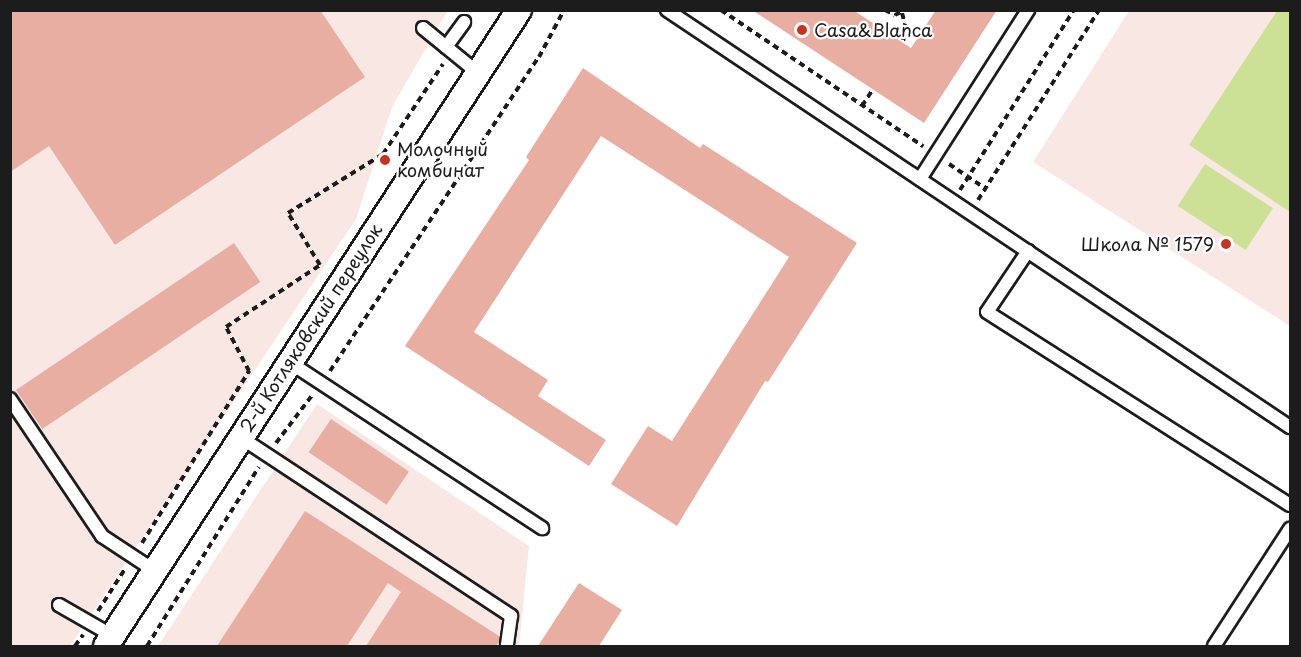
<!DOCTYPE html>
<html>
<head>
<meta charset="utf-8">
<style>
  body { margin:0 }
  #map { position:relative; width:1301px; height:657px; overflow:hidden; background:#fff; font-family:"Playpen Sans",sans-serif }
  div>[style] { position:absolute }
  .built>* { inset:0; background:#f8e7e3 }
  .green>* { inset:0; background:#cce196; transform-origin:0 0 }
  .building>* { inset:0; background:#e8aea2; transform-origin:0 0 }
  .path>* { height:4px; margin-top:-2px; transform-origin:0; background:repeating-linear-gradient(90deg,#1c1c1c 0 6px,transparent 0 10.5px) }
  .roads { filter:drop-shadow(2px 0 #1c1c1c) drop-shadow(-2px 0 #1c1c1c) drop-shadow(0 2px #1c1c1c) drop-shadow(0 -2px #1c1c1c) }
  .service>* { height:12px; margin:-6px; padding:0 6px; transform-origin:6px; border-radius:6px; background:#fff }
  .minor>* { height:24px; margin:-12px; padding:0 12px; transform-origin:12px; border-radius:12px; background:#fff }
  .dots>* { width:16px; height:16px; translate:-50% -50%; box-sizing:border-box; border:3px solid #fff; border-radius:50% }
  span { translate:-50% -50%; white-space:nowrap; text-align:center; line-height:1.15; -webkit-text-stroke:4.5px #fff; paint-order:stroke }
  .poi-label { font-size:18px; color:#1c1c1c }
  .left { translate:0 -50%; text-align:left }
  .right { translate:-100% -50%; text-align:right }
  .street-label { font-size:18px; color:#1c1c1c }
  .frame { position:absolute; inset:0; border:12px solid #1c1c1c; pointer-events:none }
</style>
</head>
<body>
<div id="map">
  <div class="built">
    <i style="clip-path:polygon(10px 11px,447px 12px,392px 107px,356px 219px,70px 646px,11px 646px)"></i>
    <i style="clip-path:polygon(1129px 11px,1290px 11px,1290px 326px,1033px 162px)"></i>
    <i style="clip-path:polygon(317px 404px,529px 546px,519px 646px,158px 646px)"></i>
  </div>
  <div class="green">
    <i style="clip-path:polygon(1277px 11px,1290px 11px,1290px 212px,1189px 145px)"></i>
    <i style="left:1205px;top:164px;width:81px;height:50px;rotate:33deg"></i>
  </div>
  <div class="building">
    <i style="clip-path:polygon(10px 10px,320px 10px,365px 77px,115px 245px,49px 146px,10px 172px)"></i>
    <i style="clip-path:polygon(752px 10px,853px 10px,911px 48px,936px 10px,997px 10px,924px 123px)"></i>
    <i style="clip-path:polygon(583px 68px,700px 148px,703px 144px,857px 243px,768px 382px,765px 381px,677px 526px,611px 484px,648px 426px,672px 441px,789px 257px,601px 136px,474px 332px,548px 380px,538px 396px,606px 440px,589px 466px,405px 346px,529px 160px,526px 157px)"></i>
    <i style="left:234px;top:243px;width:47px;height:263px;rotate:56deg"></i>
    <i style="left:331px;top:419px;width:94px;height:40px;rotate:34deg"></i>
    <i style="clip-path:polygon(305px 511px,502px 638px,496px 646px,366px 646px,401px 592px,388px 583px,347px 646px,217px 646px)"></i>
    <i style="clip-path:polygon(579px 583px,622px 610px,599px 646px,538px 646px)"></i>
  </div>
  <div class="path">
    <i style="left:721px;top:10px;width:244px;rotate:34deg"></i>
    <i style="left:885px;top:10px;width:11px;rotate:27deg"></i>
    <i style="left:895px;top:15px;width:11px;rotate:-27deg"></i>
    <i style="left:902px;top:13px;width:11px;rotate:75deg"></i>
    <i style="left:905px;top:24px;width:19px;rotate:96deg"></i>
    <i style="left:862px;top:106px;width:20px;rotate:-57deg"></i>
    <i style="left:949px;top:164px;width:45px;rotate:34deg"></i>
    <i style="left:960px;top:190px;width:213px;rotate:-57.7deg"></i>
    <i style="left:978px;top:200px;width:225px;rotate:-57.5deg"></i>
    <i style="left:330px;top:371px;width:377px;rotate:-56.4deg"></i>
    <i style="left:539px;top:57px;width:53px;rotate:-62deg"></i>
    <i style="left:276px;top:443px;width:61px;rotate:-52.9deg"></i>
    <i style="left:142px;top:543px;width:203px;rotate:-58.1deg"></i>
    <i style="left:249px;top:371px;width:50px;rotate:-117.6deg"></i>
    <i style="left:226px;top:327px;width:113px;rotate:-33.4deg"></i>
    <i style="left:320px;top:265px;width:61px;rotate:-121.6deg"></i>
    <i style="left:288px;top:213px;width:112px;rotate:-31.8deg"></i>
    <i style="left:383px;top:154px;width:108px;rotate:-56.3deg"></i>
    <i style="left:98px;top:611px;width:50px;rotate:-57.3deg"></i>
    <i style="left:75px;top:646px;width:14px;rotate:-54deg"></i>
    <i style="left:147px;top:646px;width:211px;rotate:-58deg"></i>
  </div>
  <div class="roads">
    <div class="service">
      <i style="left:667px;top:10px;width:750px;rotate:33.8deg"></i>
      <i style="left:423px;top:28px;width:71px;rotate:39.3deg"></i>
      <i style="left:446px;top:47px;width:31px;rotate:-54deg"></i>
      <i style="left:920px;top:179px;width:201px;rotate:-57.4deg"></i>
      <i style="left:1028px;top:251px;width:73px;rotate:123.9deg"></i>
      <i style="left:987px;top:312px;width:359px;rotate:32.5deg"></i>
      <i style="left:289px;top:362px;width:303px;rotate:33.3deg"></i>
      <i style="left:10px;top:399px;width:165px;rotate:56.1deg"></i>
      <i style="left:102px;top:536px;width:64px;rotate:33.4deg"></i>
      <i style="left:240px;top:437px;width:325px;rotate:33.4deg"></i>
      <i style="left:511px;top:616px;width:30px;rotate:98deg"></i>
      <i style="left:59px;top:605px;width:62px;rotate:29.9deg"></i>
      <i style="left:1214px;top:646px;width:140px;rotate:-57deg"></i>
    </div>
    <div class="minor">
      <i style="left:106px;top:646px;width:758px;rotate:-57deg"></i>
    </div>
  </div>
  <div class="dots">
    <i style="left:802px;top:30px;background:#c8321e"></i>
    <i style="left:385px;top:160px;background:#c8321e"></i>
    <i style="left:1226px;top:244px;background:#c8321e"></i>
  </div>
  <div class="poi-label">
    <span class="left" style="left:814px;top:30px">Casa&amp;Blanca</span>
    <span class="left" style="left:397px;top:160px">Молочный<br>комбинат</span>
    <span class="right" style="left:1214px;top:244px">Школа № 1579</span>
  </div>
  <div class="street-label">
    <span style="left:311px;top:328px;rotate:-57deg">2-й Котляковский переулок</span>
  </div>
  <div class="frame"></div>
</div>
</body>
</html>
